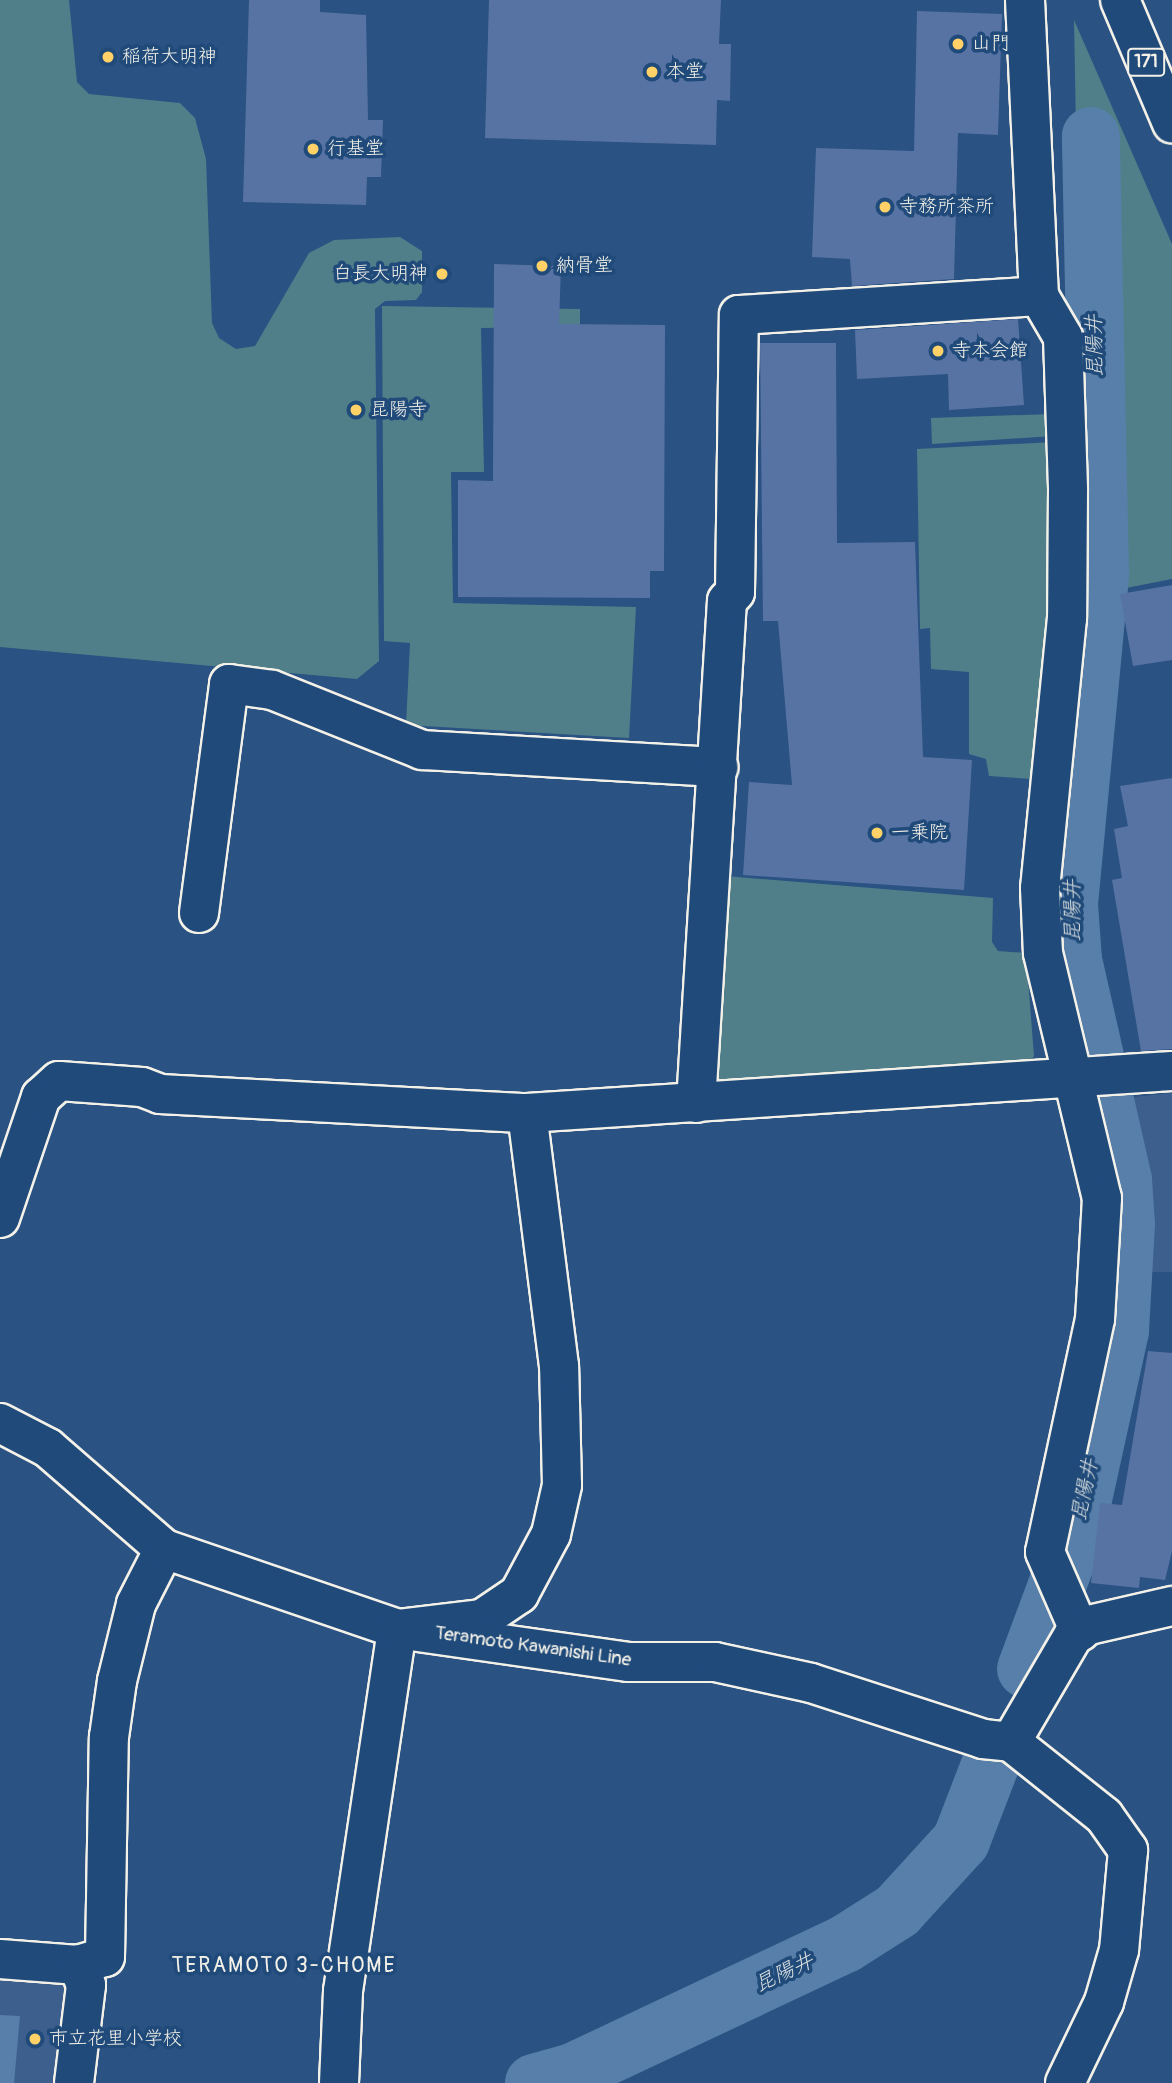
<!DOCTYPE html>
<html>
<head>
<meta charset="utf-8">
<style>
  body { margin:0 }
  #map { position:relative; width:1172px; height:2083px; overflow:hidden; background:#2a5282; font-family:Pangolin,"Klee One",sans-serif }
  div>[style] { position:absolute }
  .built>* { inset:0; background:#3c5f8e }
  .green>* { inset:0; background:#507f89 }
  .water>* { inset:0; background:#577fa9 }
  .canal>* { height:58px; margin:-29px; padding:0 29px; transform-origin:29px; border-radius:29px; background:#577fa9 }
  .building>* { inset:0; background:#5773a4 }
  .roads { filter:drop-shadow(2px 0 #f4f1e8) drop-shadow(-2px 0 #f4f1e8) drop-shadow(0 2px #f4f1e8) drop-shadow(0 -2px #f4f1e8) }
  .minor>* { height:38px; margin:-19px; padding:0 19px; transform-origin:19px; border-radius:19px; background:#1f4a7a }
  .major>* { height:38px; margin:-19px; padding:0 19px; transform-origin:19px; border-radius:19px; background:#1f4a7a }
  .highway>* { height:38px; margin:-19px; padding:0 19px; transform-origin:19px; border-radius:19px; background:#1f4a7a }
  .dots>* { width:19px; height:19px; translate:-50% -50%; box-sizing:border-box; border:4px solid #1f4a7a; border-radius:50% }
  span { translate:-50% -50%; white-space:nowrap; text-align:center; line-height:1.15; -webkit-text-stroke:7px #1f4a7a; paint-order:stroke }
  .shield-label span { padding:2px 5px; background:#1f4a7a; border:2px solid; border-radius:5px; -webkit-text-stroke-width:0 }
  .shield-label { font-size:18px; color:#f4f1e8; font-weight:700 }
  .poi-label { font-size:19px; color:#f4f1e8 }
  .left { translate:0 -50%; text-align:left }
  .right { translate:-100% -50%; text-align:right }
  .street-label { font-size:19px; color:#f4f1e8 }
  .water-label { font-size:21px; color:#dce0df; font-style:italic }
  .neighbourhood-label { font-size:21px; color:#f4f1e8; letter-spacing:2px }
</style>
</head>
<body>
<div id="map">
  <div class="built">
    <i style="clip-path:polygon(1172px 1093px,1172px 1272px,1143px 1272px,1138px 1188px,1123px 1098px)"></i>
    <i style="clip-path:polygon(0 1974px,62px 1983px,74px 2002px,55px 2083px,0 2083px)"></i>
  </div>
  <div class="green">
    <i style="clip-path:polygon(0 0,69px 0,77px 82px,89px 94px,180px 103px,195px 118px,206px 159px,212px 323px,219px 338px,236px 349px,255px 346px,309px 253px,334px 240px,400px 237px,422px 251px,422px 292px,416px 300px,385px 301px,375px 309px,379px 661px,357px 679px,0 647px)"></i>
    <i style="clip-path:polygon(1074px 20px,1172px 244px,1172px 579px,1126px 588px,1114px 579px,1105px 142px,1076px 131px)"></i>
    <i style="clip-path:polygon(382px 306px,580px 309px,580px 326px,481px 328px,484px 472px,451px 472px,453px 603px,636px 607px,629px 738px,406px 725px,410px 643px,384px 641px)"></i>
    <i style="clip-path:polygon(1052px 414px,1053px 436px,932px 444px,931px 418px)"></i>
    <i style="clip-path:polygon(1053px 442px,1049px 618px,1032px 779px,989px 776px,986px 759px,969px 754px,969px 672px,931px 669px,930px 628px,920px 629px,917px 449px)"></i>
    <i style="clip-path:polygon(725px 876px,993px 898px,992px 942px,998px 951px,1026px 953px,1034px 1056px,1029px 1064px,720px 1083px,711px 1075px)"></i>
  </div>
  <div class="water">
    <i style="clip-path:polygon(0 2015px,20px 2016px,14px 2083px,0 2083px)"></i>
  </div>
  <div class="canal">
    <i style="left:1026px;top:1669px;width:138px;rotate:-69.6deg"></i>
    <i style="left:1074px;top:1540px;width:214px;rotate:-77.6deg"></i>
    <i style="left:1120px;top:1331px;width:107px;rotate:-86.8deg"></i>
    <i style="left:1126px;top:1224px;width:44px;rotate:-93.9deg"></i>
    <i style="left:1123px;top:1180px;width:226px;rotate:-102.8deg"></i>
    <i style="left:1073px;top:960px;width:56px;rotate:-94.1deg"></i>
    <i style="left:1069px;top:904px;width:331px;rotate:-84.6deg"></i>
    <i style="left:1100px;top:574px;width:438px;rotate:-91.2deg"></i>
    <i style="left:534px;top:2083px;width:41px;rotate:-15.8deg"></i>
    <i style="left:573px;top:2072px;width:301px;rotate:-25.2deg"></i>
    <i style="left:845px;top:1944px;width:62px;rotate:-32.4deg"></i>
    <i style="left:897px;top:1911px;width:95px;rotate:-47.6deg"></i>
    <i style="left:961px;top:1841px;width:92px;rotate:-69deg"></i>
  </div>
  <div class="building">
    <i style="clip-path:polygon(249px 0,320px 0,320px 12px,366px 15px,368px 120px,383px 120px,381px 177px,367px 177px,366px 205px,243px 202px)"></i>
    <i style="clip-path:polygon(489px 0,721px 0,719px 44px,731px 44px,730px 101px,717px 100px,716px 145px,485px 138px)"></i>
    <i style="clip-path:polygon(917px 11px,1002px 14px,998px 135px,958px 133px,954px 279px,852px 286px,850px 259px,812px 257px,816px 148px,914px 151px)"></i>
    <i style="clip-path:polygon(494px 264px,561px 266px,559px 324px,665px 325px,664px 571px,650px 571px,650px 598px,458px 597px,458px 480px,493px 481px)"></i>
    <i style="clip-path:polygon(1018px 319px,1024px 405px,949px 410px,948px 374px,857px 379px,855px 330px)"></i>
    <i style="clip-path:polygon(760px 343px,836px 343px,837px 543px,915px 542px,923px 757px,972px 760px,964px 890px,743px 875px,749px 782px,792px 785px,778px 621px,763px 621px)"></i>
    <i style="clip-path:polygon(1172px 585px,1172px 660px,1133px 666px,1120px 594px)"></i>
    <i style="clip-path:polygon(1172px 778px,1172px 1049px,1141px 1051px,1112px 880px,1122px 878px,1114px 829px,1128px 826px,1120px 786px)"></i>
    <i style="clip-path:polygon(1148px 1351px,1172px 1353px,1172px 1551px,1165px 1580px,1140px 1577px,1139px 1588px,1091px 1583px,1100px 1503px,1122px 1505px)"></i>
  </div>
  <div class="roads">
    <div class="minor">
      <i style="left:1025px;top:0;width:296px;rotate:87.3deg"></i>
      <i style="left:1039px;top:296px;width:48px;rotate:59.7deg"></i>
      <i style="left:1063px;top:337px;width:153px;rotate:88.1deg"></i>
      <i style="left:1068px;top:490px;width:128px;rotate:90.4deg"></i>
      <i style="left:1067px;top:618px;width:271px;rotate:95.7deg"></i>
      <i style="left:1040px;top:888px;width:65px;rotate:87.4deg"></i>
      <i style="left:1043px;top:953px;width:252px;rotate:76.5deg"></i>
      <i style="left:1102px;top:1198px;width:121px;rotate:93.3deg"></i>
      <i style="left:1095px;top:1319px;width:238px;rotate:102.1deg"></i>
      <i style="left:1045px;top:1552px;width:87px;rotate:66.4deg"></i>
      <i style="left:199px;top:913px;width:231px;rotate:-82.5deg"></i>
      <i style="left:229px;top:684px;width:43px;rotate:7.9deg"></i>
      <i style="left:272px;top:690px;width:162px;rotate:21.8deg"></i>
      <i style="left:422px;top:750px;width:297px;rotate:3.3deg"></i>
      <i style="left:696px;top:1103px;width:503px;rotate:-86.47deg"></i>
      <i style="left:727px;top:601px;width:12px;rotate:-48deg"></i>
      <i style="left:735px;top:592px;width:277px;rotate:-89.2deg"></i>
      <i style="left:739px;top:315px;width:301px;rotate:-3.6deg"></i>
      <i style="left:0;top:1218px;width:128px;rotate:-71.3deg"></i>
      <i style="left:41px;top:1097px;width:24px;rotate:-42deg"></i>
      <i style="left:59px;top:1081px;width:83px;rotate:4.1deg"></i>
      <i style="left:142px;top:1087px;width:19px;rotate:21deg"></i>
      <i style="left:160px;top:1094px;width:367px;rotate:3deg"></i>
      <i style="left:527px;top:1113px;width:646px;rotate:-3.73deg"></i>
      <i style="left:1011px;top:1742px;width:119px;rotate:38.5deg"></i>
      <i style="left:1104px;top:1816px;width:42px;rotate:54.8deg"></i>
      <i style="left:1128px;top:1850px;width:100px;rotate:95.1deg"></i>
      <i style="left:1119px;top:1950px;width:54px;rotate:106.1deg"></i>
      <i style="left:1104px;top:2002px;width:90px;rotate:115.7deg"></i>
      <i style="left:0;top:1959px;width:78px;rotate:4.4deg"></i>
      <i style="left:78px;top:1965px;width:28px;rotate:-17deg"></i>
      <i style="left:105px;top:1957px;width:220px;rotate:-89deg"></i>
      <i style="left:109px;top:1737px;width:57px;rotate:-81.9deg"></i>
      <i style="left:117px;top:1681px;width:79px;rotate:-76.1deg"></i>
      <i style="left:136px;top:1604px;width:62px;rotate:-63deg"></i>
      <i style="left:74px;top:2083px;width:99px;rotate:-83deg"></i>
      <i style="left:86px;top:1985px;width:22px;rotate:-112deg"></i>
      <i style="left:339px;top:2083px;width:92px;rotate:-87.5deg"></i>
      <i style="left:343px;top:1991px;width:366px;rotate:-81.5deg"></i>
      <i style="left:397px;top:1629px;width:86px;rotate:-6.7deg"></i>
      <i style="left:482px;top:1619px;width:45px;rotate:-34deg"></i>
      <i style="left:519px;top:1594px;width:68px;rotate:-61.9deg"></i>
      <i style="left:551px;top:1534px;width:50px;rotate:-77.3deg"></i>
      <i style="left:562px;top:1485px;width:119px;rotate:-91.4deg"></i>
      <i style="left:559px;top:1366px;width:255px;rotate:-97.2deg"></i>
    </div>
    <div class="major">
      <i style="left:0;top:1423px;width:54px;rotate:27.5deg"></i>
      <i style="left:48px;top:1448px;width:154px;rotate:41deg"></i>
      <i style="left:164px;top:1549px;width:246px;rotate:18.9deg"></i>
      <i style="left:397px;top:1629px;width:233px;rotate:8.1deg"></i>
      <i style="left:628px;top:1662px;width:87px"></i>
      <i style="left:715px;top:1662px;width:98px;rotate:12.3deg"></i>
      <i style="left:811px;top:1683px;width:181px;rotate:18deg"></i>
      <i style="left:983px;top:1739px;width:28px;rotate:6deg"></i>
      <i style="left:1011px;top:1742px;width:125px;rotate:-59.7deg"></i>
      <i style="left:1074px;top:1634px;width:17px;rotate:-31deg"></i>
      <i style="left:1089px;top:1625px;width:85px;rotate:-12.9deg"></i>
    </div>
    <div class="highway">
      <i style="left:1120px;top:0;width:134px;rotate:67.1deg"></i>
    </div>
  </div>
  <div class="dots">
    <i style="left:958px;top:44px;background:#ffd166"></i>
    <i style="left:108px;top:57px;background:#ffd166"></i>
    <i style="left:652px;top:72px;background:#ffd166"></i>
    <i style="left:313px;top:149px;background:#ffd166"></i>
    <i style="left:885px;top:207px;background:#ffd166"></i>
    <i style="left:542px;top:266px;background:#ffd166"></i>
    <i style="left:442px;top:274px;background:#ffd166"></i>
    <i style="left:938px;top:351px;background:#ffd166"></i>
    <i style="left:356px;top:410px;background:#ffd166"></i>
    <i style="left:877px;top:833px;background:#ffd166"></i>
    <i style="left:35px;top:2039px;background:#ffd166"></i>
  </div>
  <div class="shield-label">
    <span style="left:1146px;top:62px">171</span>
  </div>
  <div class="poi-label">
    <span class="left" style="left:972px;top:44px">山門</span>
    <span class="left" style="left:122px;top:57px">稲荷大明神</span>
    <span class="left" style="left:666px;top:72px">本堂</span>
    <span class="left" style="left:327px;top:149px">行基堂</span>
    <span class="left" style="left:899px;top:207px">寺務所茶所</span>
    <span class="left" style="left:556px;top:266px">納骨堂</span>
    <span class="right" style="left:428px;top:274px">白長大明神</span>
    <span class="left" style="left:952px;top:351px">寺本会館</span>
    <span class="left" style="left:370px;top:410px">昆陽寺</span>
    <span class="left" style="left:891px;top:833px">一乗院</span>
    <span class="left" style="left:49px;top:2039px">市立花里小学校</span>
  </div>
  <div class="street-label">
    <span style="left:533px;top:1647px;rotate:8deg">Teramoto Kawanishi Line</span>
  </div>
  <div class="water-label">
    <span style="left:1095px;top:346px;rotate:-91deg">昆陽井</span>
    <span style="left:1073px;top:911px;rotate:-90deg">昆陽井</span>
    <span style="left:1085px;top:1490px;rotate:-78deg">昆陽井</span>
    <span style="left:784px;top:1973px;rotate:-25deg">昆陽井</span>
  </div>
  <div class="neighbourhood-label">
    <span style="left:284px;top:1966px">TERAMOTO 3-CHOME</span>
  </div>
</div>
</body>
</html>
